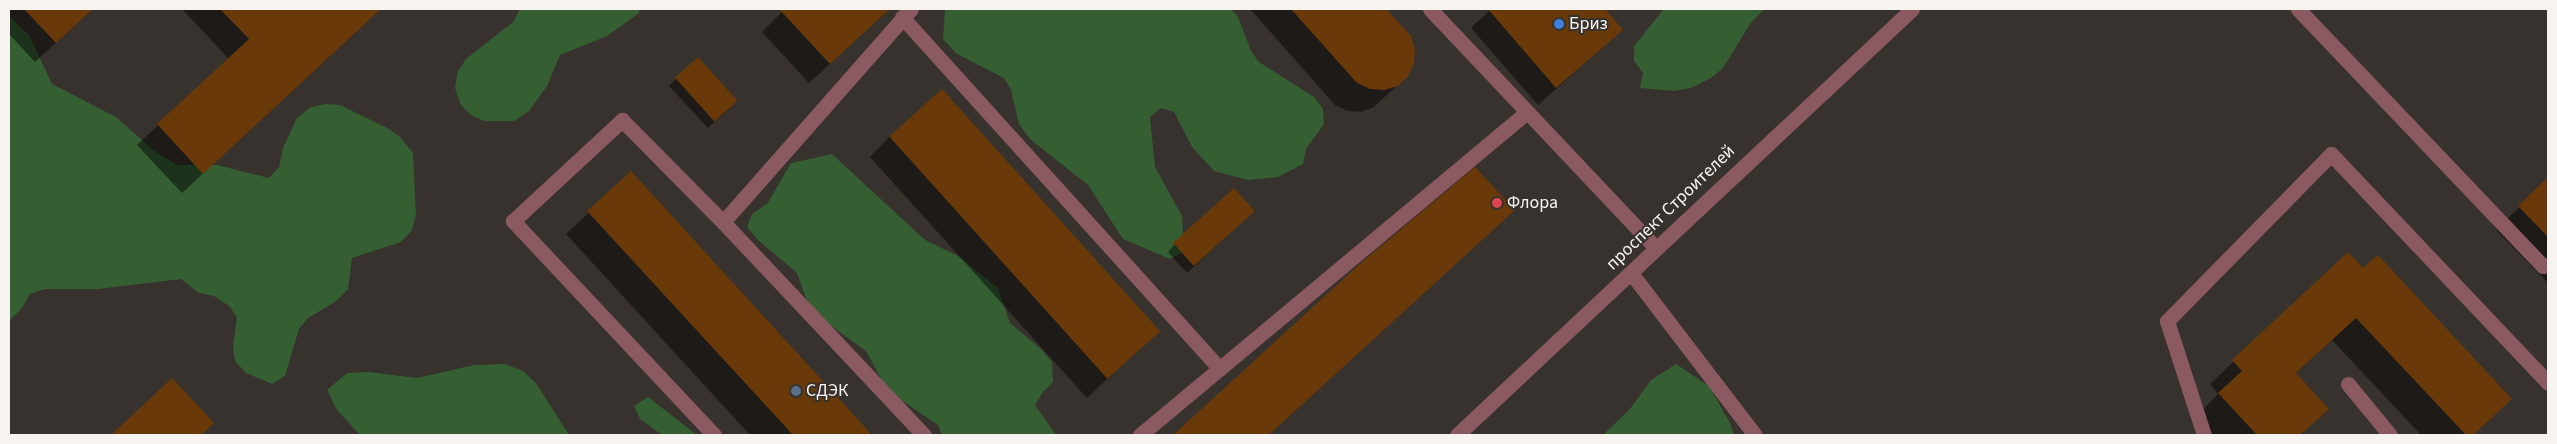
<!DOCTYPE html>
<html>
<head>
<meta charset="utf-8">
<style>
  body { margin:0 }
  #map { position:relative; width:2557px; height:444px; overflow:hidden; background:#37322d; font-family:"Source Sans 3",sans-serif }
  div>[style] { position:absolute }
  .green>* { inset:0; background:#355e33 }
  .shadow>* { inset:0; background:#0007 }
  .building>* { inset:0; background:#693909; transform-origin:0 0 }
  .minor>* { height:15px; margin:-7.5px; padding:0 7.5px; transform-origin:7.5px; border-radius:7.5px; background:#8b5961 }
  .dots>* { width:14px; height:14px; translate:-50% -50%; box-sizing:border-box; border:2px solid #37322d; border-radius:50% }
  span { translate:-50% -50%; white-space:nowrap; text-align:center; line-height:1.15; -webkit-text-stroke:4px #37322d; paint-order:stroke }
  .poi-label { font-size:18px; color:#f7f3f0 }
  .left { translate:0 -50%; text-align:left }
  .street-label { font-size:18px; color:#f7f3f0 }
  .frame { position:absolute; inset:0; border:10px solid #f7f3f0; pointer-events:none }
</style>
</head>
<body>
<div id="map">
  <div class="green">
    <i style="clip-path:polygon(520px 9px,640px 9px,639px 13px,607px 36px,560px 55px,547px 86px,529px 111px,514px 121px,484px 121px,471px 115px,461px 105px,455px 88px,458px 71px,466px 59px,513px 22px)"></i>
    <i style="clip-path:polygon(945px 9px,1231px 9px,1238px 17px,1251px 51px,1259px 62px,1314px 97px,1323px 109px,1324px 124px,1306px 149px,1303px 164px,1278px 177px,1248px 180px,1214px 171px,1192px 147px,1174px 112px,1161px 108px,1150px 117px,1155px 167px,1182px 216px,1184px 252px,1170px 259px,1123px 239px,1088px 185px,1030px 139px,1019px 124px,1011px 90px,1004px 78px,957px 54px,943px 39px)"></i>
    <i style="clip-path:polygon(1664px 9px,1764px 9px,1750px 24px,1723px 68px,1711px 78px,1691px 88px,1674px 91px,1640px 88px,1643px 73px,1634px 61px,1634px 46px)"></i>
    <i style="clip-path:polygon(9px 16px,29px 35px,52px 84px,116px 117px,153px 150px,177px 165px,217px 165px,269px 178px,279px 167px,283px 148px,297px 118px,311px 107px,326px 104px,340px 105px,387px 128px,399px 136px,413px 153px,416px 215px,412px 230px,401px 242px,352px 258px,348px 289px,335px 302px,308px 318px,299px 329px,285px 376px,272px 384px,246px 373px,235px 361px,233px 346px,237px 317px,229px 306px,214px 296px,199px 293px,181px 279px,98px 289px,45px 289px,30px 294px,22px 308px,9px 321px)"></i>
    <i style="clip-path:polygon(832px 154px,925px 240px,958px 256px,998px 288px,1010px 323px,1042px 350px,1052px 362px,1053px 382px,1043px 392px,1035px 405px,1056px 435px,942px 435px,938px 425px,892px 394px,883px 382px,866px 351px,816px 315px,807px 301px,797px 273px,758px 240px,747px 227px,752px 214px,767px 204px,791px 163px)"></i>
    <i style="clip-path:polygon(505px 364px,523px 371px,536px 383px,569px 435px,360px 435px,337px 410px,327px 390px,347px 373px,369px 372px,417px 378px,474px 365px)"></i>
    <i style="clip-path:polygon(1676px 364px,1709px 386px,1730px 423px,1734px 435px,1603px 435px,1630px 409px,1651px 380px)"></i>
    <i style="clip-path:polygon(648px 397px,697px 435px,662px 435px,640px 419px,634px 406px)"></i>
  </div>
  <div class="shadow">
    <i style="clip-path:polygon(9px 9px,93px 9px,35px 62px,9px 34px)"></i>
    <i style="clip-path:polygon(182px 9px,381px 9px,182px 193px,137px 145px,229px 59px)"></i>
    <i style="clip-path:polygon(785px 9px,890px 9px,809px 83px,762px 32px)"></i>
    <i style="clip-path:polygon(1250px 9px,1385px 9px,1410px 37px,1407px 76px,1374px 107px,1361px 112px,1348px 111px,1335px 105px)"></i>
    <i style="clip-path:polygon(1491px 9px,1603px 9px,1622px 30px,1538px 105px,1471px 28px)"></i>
    <i style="clip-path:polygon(676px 79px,730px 108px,708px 128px,669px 86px)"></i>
    <i style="clip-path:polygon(890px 136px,1159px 331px,1087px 398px,870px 157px)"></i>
    <i style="clip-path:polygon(631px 173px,870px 435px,750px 435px,566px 234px)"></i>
    <i style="clip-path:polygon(2548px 179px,2548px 281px,2547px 282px,2496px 230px)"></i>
    <i style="clip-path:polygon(1513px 210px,1269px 435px,1175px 435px,1363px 263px)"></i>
    <i style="clip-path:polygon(1246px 218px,1187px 273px,1168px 252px,1175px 244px)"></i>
    <i style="clip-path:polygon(2348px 254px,2487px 422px,2473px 435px,2421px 435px,2332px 340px,2295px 374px,2327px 409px,2300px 435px,2213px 435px,2196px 417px,2218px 394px,2210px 384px)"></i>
    <i style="clip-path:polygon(172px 380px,212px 423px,200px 435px,112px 435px)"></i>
  </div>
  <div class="building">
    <i style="clip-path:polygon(24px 9px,93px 9px,56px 43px)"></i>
    <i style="clip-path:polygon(220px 9px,381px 9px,203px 174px,157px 124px,249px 39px)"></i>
    <i style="clip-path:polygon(779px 9px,890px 9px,830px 64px)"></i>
    <i style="clip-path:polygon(1291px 9px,1386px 9px,1411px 36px,1415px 49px,1414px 64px,1408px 76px,1398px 86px,1384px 90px,1370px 89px,1357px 83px)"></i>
    <i style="clip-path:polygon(1488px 9px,1605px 9px,1623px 30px,1556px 88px)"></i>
    <i style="left:698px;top:57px;width:59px;height:31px;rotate:48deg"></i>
    <i style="left:942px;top:89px;width:326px;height:71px;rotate:48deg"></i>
    <i style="clip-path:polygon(1475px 167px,1515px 210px,1269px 435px,1173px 435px,1362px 262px)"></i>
    <i style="clip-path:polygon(631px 171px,872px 435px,793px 435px,587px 211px)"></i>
    <i style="clip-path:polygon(2548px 177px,2548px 237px,2518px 206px)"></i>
    <i style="left:1234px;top:188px;width:31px;height:82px;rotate:48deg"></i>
    <i style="clip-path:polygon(2348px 252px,2363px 268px,2378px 255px,2512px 399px,2473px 435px,2466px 435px,2356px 318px,2296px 373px,2329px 409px,2300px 435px,2257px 435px,2218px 393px,2242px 371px,2232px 360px)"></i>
    <i style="clip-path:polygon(172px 378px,214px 423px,201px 435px,111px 435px)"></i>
  </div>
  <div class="minor">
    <i style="left:1430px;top:9px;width:329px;rotate:46.6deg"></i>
    <i style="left:2298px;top:9px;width:355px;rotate:46.4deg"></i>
    <i style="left:2543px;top:266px;width:5px;rotate:-11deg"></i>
    <i style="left:902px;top:17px;width:474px;rotate:47.9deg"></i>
    <i style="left:723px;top:222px;width:293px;rotate:46.7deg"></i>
    <i style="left:1631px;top:273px;width:204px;rotate:52.6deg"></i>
    <i style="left:2348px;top:384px;width:66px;rotate:50.5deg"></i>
    <i style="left:714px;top:435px;width:294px;rotate:-133.2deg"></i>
    <i style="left:513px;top:221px;width:149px;rotate:-42.8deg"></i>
    <i style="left:622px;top:120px;width:144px;rotate:45.3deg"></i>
    <i style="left:723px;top:222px;width:284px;rotate:-48.6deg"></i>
    <i style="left:1140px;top:435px;width:504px;rotate:-39.85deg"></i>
    <i style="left:1457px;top:435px;width:623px;rotate:-43.11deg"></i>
    <i style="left:2204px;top:435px;width:120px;rotate:-108deg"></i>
    <i style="left:2167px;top:321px;width:234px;rotate:-45.5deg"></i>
    <i style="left:2331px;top:154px;width:315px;rotate:46.5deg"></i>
  </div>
  <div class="dots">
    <i style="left:1559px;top:24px;background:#3f7fe0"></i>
    <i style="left:1497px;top:203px;background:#e0444e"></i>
    <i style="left:796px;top:391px;background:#5c6f8a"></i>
  </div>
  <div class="poi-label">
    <span class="left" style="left:1569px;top:24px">Бриз</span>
    <span class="left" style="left:1507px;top:203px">Флора</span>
    <span class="left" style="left:806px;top:391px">СДЭК</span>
  </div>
  <div class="street-label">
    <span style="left:1671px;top:208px;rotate:-44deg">проспект Строителей</span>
  </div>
  <div class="frame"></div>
</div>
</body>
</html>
